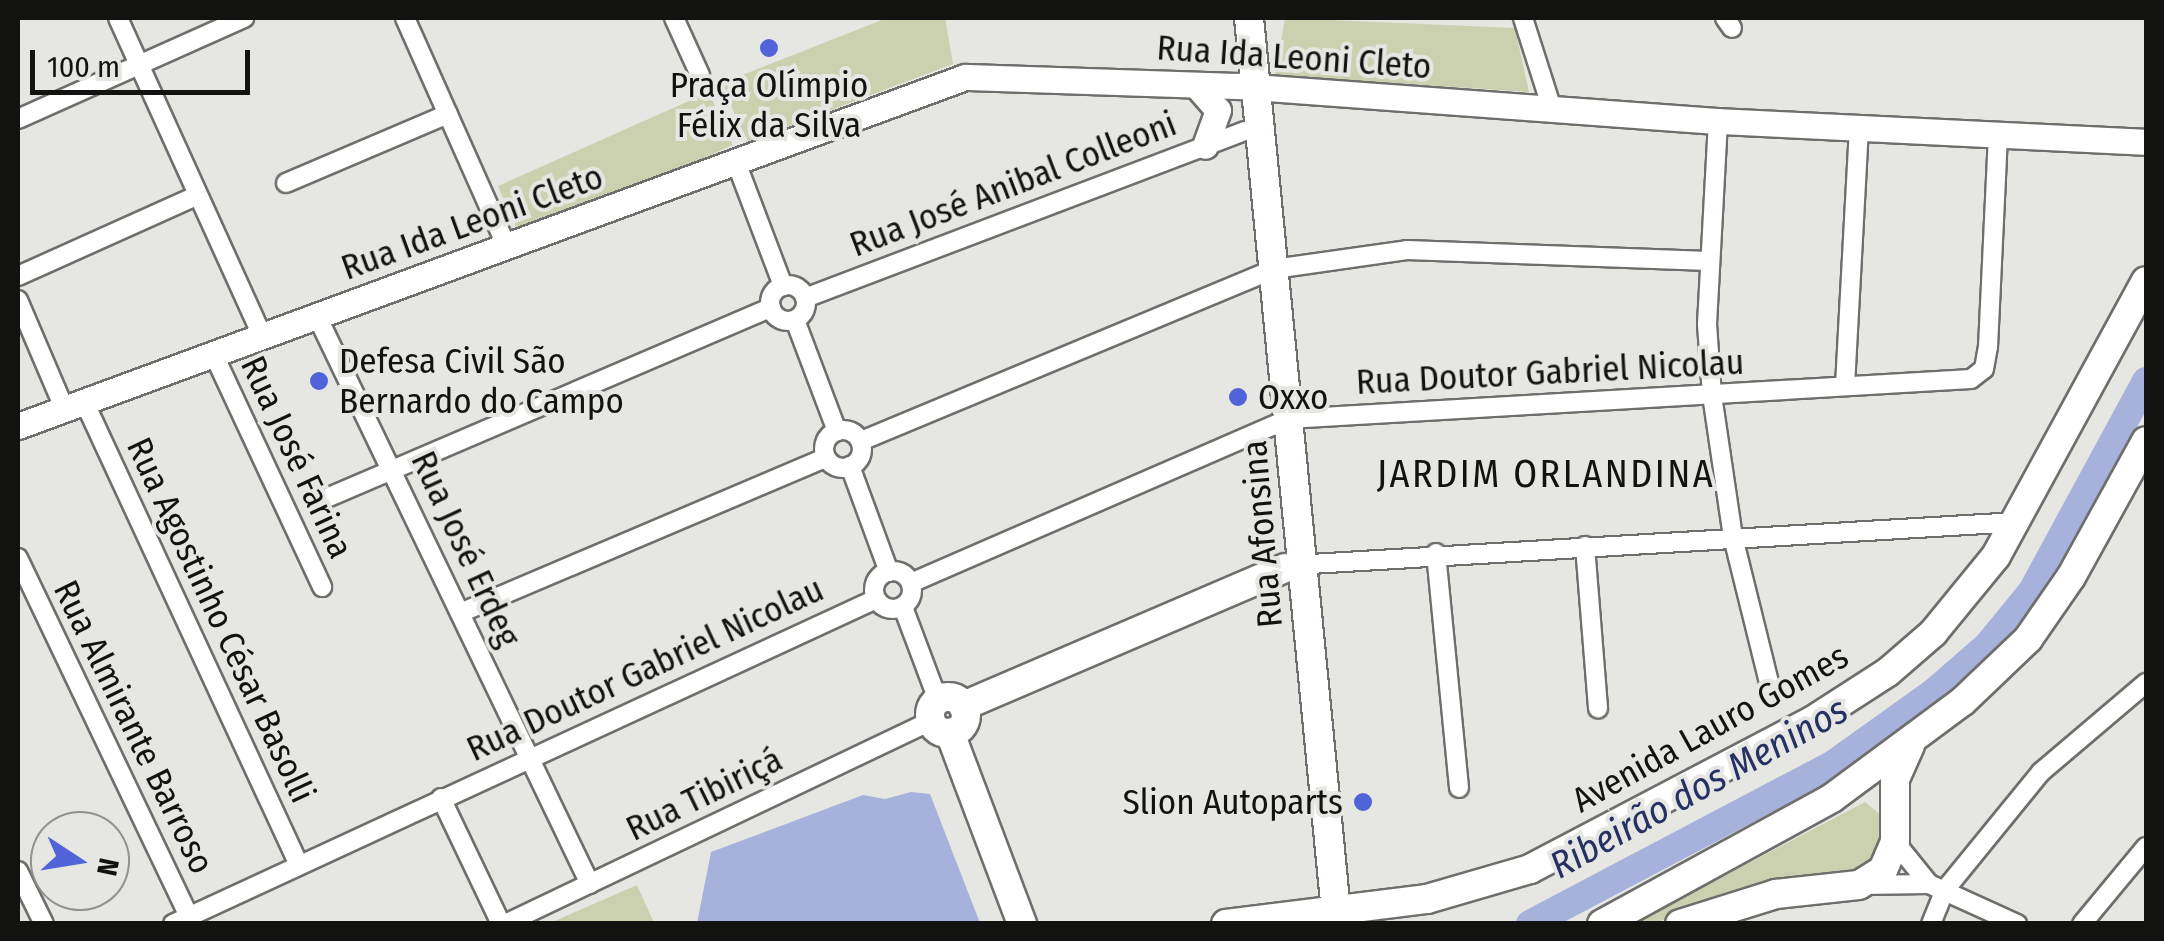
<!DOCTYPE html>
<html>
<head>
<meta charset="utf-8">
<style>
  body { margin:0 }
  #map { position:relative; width:2164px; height:941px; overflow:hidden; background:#e6e7e3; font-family:"Fira Sans Condensed",sans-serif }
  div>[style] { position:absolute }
  .green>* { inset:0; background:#cbd1af; transform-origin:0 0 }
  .water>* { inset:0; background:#a6b2dc }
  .river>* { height:28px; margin:-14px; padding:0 14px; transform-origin:14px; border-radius:14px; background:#a6b2dc }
  .roads { filter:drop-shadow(2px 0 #6e6f6c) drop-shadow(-2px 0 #6e6f6c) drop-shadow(0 2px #6e6f6c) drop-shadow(0 -2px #6e6f6c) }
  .street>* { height:18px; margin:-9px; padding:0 9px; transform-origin:9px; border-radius:9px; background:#fff }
  .street>.ring { margin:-9px; padding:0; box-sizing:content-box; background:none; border:18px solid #fff; border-radius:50% }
  .secondary>* { height:25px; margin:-12.5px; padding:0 12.5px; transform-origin:12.5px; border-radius:12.5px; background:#fff }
  .primary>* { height:28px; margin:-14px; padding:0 14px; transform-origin:14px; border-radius:14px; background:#fff }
  .primary>.ring { margin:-14px; padding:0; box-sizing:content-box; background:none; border:28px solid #fff; border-radius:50% }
  .dots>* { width:28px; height:28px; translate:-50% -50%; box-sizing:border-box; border:5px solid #e6e7e3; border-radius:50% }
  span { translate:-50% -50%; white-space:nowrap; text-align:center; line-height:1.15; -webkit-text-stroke:8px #e6e7e3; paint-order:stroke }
  .street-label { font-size:35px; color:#121211 }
  .poi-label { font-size:35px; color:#121211 }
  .left { translate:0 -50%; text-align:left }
  .right { translate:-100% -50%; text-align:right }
  .neighbourhood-label { font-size:38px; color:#121211; letter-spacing:2.5px }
  .water-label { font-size:38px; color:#253063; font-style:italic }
  .frame { position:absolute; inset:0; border:20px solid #121211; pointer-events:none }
  .north { position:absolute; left:30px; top:811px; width:100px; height:100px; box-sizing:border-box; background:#e6e7e3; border:2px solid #91928f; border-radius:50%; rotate:102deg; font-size:28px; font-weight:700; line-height:40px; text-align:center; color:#121211 }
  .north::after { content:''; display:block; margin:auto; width:35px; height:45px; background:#5063d9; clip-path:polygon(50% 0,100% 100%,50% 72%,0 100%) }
  .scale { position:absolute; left:30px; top:50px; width:220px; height:45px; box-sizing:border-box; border:5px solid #121211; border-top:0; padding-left:12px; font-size:30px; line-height:35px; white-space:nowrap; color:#121211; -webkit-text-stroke:8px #e6e7e3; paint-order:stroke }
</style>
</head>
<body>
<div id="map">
  <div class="green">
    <i style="clip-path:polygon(887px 18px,945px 18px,953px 64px,746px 142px,722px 83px)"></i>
    <i style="clip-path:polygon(1285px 18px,1515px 28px,1529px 92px,1275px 75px)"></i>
    <i style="left:709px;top:92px;width:58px;height:231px;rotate:66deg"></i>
    <i style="clip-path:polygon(1865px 802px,1882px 816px,1888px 842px,1870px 874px,1706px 903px,1655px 923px,1633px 924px)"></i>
    <i style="clip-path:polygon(637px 885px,654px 923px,550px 923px)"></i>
  </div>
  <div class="water">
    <i style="clip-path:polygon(911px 792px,930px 794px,980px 923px,697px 923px,711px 852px,863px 795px,885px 799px)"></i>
  </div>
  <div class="river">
    <i style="left:1530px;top:924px;width:345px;rotate:-27.8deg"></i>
    <i style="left:1835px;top:763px;width:122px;rotate:-35.6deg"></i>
    <i style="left:1934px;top:692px;width:70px;rotate:-41deg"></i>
    <i style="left:1987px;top:646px;width:71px;rotate:-50.7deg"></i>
    <i style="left:2032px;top:591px;width:239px;rotate:-61.5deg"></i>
  </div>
  <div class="roads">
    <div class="street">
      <i style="left:118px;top:18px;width:350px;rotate:65.6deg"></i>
      <i style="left:405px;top:18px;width:251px;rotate:66deg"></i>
      <i style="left:674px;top:18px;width:63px;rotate:65.5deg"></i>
      <i style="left:1523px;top:18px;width:96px;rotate:72.3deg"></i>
      <i style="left:1725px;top:18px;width:12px;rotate:55deg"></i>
      <i style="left:18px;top:119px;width:248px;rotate:-24.1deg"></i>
      <i style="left:1718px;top:121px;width:203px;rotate:93.1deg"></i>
      <i style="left:1707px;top:324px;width:71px;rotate:86deg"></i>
      <i style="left:1712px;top:395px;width:144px;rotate:81.6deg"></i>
      <i style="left:1733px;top:537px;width:154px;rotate:76.1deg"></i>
      <i style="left:736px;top:162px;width:133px;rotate:69.2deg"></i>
      <i style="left:286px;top:183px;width:176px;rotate:-23.1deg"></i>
      <i style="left:18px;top:276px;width:197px;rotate:-24.2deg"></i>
      <i class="ring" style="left:770px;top:285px;width:18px;height:18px"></i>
      <i style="left:805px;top:298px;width:470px;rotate:-20.8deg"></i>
      <i style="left:18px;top:300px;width:117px;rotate:66.9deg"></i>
      <i style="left:317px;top:316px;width:630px;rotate:64.33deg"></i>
      <i style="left:795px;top:320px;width:119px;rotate:69.3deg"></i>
      <i style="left:214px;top:355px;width:256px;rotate:65deg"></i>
      <i style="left:1845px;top:386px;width:256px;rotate:-86.9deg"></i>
      <i style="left:84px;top:401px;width:511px;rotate:65.14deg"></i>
      <i class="ring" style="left:824px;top:430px;width:20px;height:20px"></i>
      <i style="left:861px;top:441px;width:447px;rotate:-22.6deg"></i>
      <i style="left:1274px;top:269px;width:134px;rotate:-8.1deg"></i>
      <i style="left:1407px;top:250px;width:302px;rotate:2.1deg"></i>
      <i style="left:850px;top:466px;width:113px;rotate:69.8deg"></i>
      <i style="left:329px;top:497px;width:481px;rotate:-23.2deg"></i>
      <i style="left:1585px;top:546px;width:163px;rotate:85.4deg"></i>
      <i style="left:1436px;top:553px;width:236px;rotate:84.4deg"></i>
      <i style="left:18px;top:558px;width:404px;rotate:64.5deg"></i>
      <i style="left:1294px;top:565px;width:724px;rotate:-3.4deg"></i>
      <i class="ring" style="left:874px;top:571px;width:20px;height:20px"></i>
      <i style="left:911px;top:583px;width:411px;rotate:-23.5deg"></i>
      <i style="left:1288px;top:419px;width:684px;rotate:-3.35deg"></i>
      <i style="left:1971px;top:379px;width:16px;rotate:-38deg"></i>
      <i style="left:1984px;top:369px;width:22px;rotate:-80deg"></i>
      <i style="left:1988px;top:347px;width:209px;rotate:-87.3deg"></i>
      <i style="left:903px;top:607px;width:99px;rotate:69.4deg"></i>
      <i style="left:460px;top:613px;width:397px;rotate:-23deg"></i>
      <i style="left:441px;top:798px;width:140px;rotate:64.5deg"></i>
      <i style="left:1895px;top:842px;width:54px;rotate:51deg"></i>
      <i style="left:1929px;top:884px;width:97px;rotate:24.4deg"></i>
      <i style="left:18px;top:871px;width:59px;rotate:63.9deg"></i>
      <i style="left:1859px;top:885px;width:70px;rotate:-0.8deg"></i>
      <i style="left:173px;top:924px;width:774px;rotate:-24.81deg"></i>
      <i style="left:505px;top:924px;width:472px;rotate:-25.5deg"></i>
      <i style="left:1931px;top:924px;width:35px;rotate:-68deg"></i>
      <i style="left:1944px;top:891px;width:154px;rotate:-50.8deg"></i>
      <i style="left:2041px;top:772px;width:138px;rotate:-40.3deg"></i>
      <i style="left:2082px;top:924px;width:100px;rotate:-50.3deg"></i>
    </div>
    <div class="secondary">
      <i style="left:1196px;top:85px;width:33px;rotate:49deg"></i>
      <i style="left:1218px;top:110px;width:38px;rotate:110deg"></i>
      <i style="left:18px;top:426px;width:1009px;rotate:-20.23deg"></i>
      <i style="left:965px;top:77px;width:274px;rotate:1.9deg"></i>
      <i style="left:1239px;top:86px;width:480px;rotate:4.2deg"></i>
      <i style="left:1718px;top:121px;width:429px;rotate:2.8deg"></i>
    </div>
    <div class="primary">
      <i style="left:1249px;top:18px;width:908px;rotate:84.44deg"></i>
      <i class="ring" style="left:930px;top:697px;width:8px;height:8px"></i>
      <i style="left:963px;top:706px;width:350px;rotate:-23.2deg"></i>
      <i style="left:950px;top:733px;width:204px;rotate:69.3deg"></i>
      <i style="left:1226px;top:924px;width:203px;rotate:-7.1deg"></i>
      <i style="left:1427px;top:899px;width:107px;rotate:-16.2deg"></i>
      <i style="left:1530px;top:869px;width:318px;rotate:-27.7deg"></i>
      <i style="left:1812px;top:721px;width:90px;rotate:-32.8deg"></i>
      <i style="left:1888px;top:672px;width:60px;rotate:-40.9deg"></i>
      <i style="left:1933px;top:633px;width:99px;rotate:-50.7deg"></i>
      <i style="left:1996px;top:556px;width:313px;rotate:-61.4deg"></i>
      <i style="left:1602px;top:924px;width:262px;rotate:-28.7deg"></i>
      <i style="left:1832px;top:798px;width:163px;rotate:-36.5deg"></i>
      <i style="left:1963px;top:701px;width:90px;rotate:-43.6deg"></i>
      <i style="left:2028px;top:639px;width:75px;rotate:-55.3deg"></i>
      <i style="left:2071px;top:577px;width:155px;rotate:-61.1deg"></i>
      <i style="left:1680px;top:924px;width:101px;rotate:-17.4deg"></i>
      <i style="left:1776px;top:894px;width:83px;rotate:-6.2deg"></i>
      <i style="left:1859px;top:885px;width:28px;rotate:-32deg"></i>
      <i style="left:1883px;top:870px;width:30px;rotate:-67deg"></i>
      <i style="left:1895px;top:842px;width:63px;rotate:-90deg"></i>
      <i style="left:1895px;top:779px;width:37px;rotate:-66deg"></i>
    </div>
  </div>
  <div class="dots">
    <i style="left:769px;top:48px;background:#5063d9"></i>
    <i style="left:319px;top:381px;background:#5063d9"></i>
    <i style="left:1238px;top:397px;background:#5063d9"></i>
    <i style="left:1363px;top:802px;background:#5063d9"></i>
  </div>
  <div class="street-label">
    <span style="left:1294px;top:57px;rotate:4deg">Rua Ida Leoni Cleto</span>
    <span style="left:1013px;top:184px;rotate:-21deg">Rua José Anibal Colleoni</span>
    <span style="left:472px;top:222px;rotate:-20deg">Rua Ida Leoni Cleto</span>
    <span style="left:1550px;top:372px;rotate:-3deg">Rua Doutor Gabriel Nicolau</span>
    <span style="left:297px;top:457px;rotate:65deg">Rua José Farina</span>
    <span style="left:1262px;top:534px;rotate:-95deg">Rua Afonsina</span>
    <span style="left:466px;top:549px;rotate:65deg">Rua José Erdeg</span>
    <span style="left:221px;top:620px;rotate:65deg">Rua Agostinho César Basolli</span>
    <span style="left:645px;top:669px;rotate:-25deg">Rua Doutor Gabriel Nicolau</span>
    <span style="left:134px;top:727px;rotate:64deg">Rua Almirante Barroso</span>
    <span style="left:1710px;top:728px;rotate:-29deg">Avenida Lauro Gomes</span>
    <span style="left:704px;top:794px;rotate:-26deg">Rua Tibiriçá</span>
  </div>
  <div class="poi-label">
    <span style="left:769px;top:105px">Praça Olímpio<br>Félix da Silva</span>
    <span class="left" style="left:339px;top:381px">Defesa Civil São<br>Bernardo do Campo</span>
    <span class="left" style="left:1258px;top:397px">Oxxo</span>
    <span class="right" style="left:1343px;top:802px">Slion Autoparts</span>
  </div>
  <div class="neighbourhood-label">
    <span style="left:1546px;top:475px">JARDIM ORLANDINA</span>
  </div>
  <div class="water-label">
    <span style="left:1699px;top:788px;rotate:-29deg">Ribeirão dos Meninos</span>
  </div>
  <div class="frame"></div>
  <div class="north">N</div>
  <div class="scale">100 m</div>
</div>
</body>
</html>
